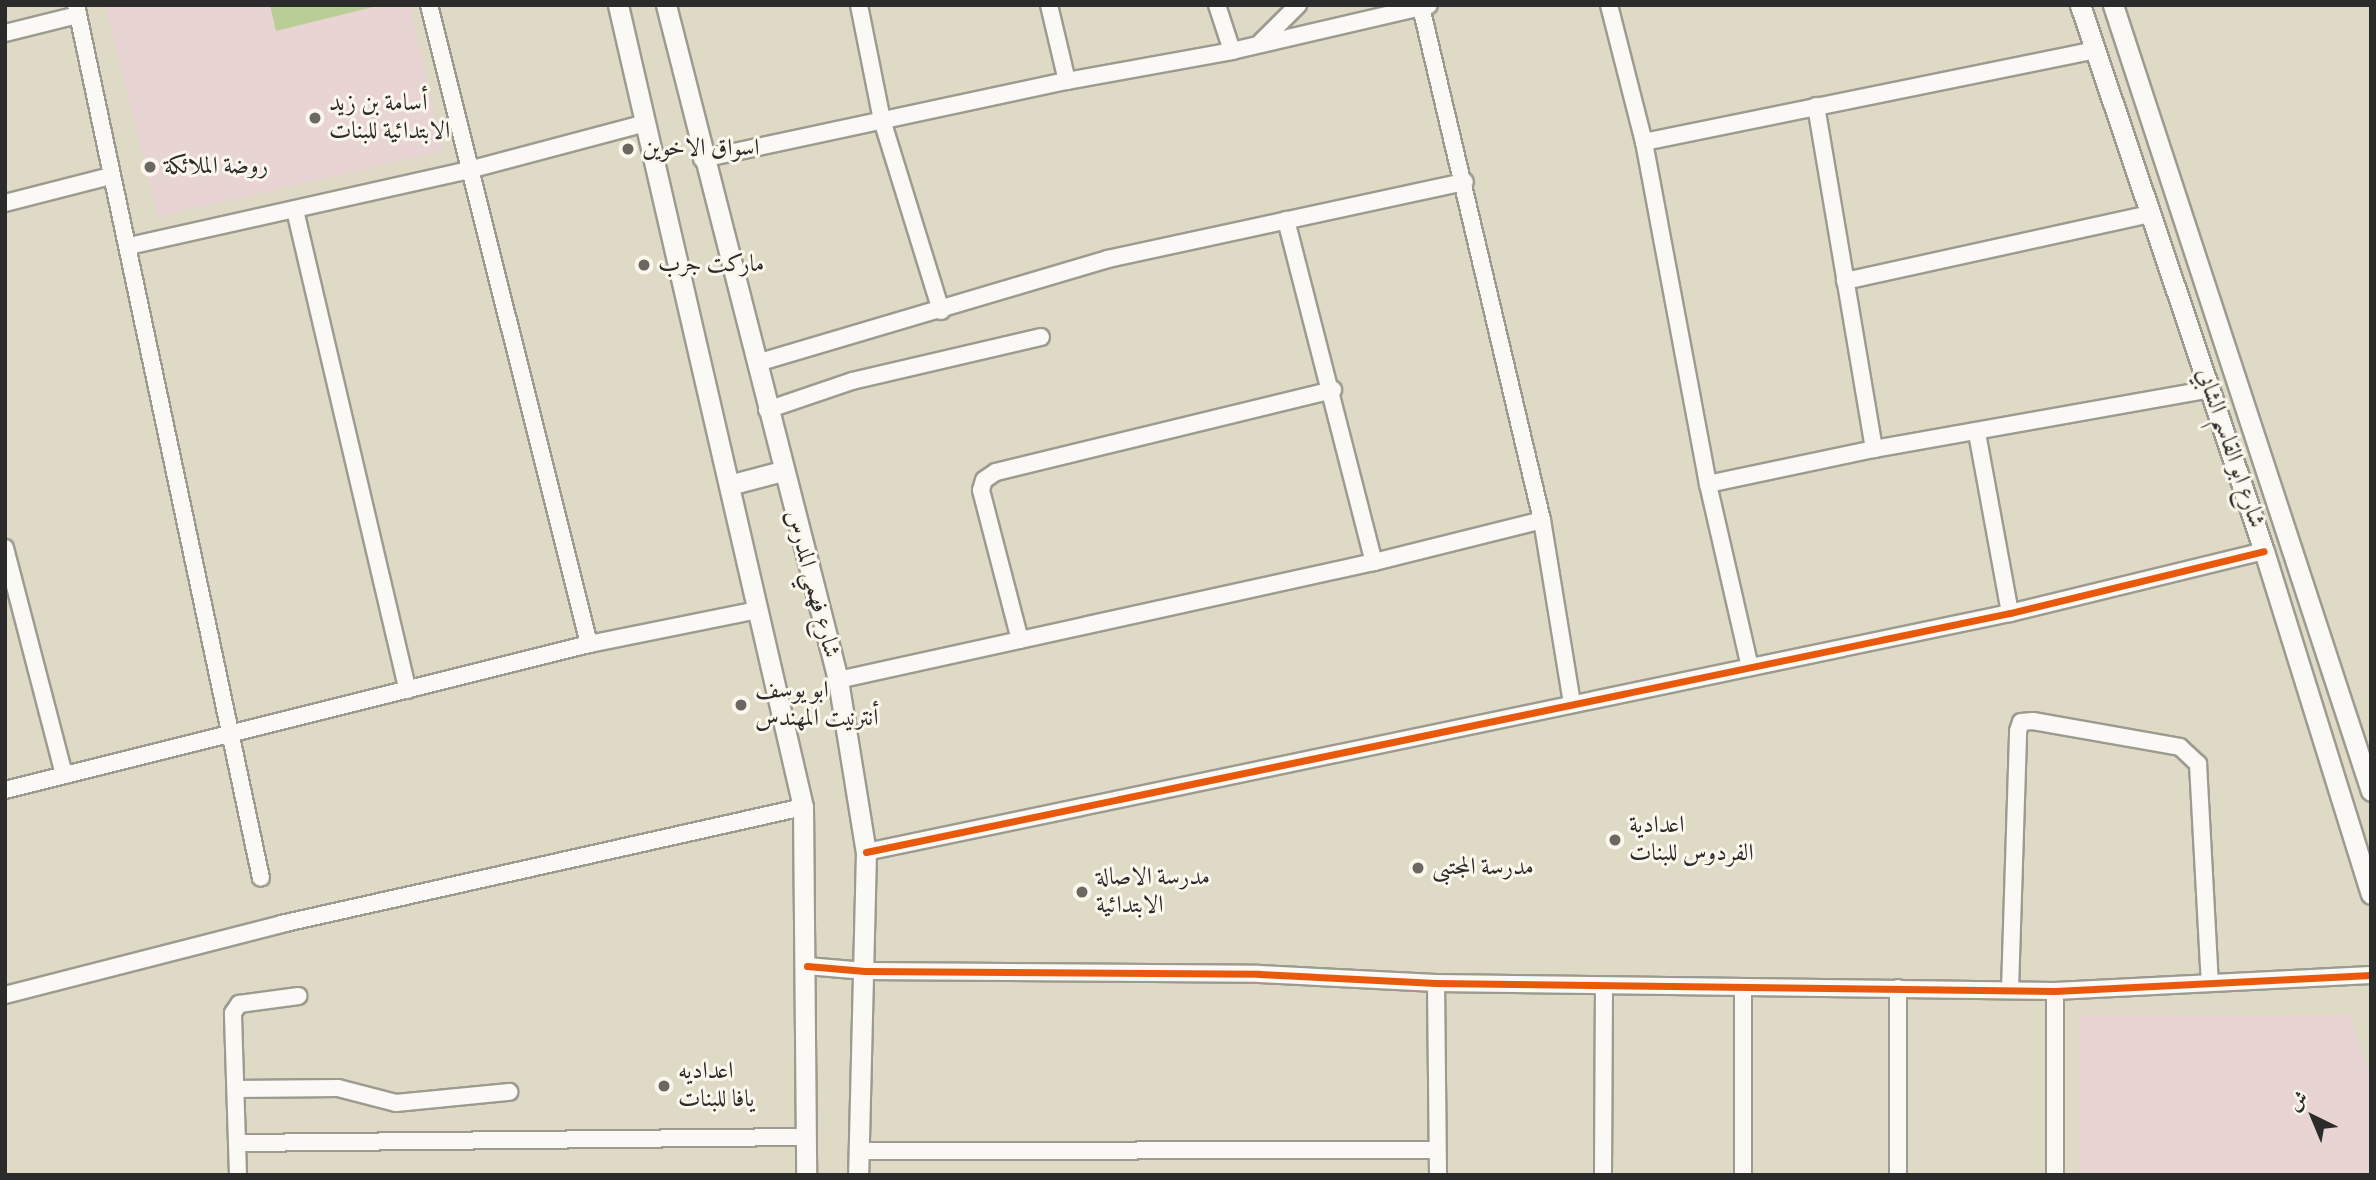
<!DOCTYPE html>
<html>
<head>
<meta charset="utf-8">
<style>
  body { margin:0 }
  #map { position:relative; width:2376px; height:1180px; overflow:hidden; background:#dedac6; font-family:"IM FELL DW Pica",Amiri,serif }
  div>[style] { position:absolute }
  .built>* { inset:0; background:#e9d4d4 }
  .green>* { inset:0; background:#b9ce96 }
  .roads { filter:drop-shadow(2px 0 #9d9b8f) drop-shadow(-2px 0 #9d9b8f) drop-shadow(0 2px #9d9b8f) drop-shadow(0 -2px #9d9b8f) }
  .minor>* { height:16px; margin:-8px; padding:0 8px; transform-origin:8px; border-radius:8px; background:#faf9f6 }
  .tertiary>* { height:19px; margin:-9.5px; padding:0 9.5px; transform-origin:9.5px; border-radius:9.5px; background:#faf9f6 }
  .cycleway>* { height:7px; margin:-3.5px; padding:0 3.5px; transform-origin:3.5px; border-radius:3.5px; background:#e8590c }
  .dots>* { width:19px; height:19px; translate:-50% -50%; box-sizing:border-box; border:4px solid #fbf7ec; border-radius:50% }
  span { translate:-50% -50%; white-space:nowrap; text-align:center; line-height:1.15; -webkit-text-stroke:6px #fbf7ec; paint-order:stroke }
  .poi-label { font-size:24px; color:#2b2b2b }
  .left { translate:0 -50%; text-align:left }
  .street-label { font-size:24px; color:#2b2b2b }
  .frame { position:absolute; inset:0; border:7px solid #2b2b2b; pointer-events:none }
  .north { position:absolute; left:2278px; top:1082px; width:70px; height:70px; -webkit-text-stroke:5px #fbf7ec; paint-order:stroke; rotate:317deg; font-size:19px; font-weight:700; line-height:28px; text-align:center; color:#2b2b2b }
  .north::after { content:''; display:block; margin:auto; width:24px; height:32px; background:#2b2b2b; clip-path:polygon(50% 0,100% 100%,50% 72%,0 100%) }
</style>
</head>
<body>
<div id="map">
  <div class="built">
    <i style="clip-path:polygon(105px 5px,410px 5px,443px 151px,158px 217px)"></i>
    <i style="clip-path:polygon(2080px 1014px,2350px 1015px,2371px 1081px,2371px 1175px,2080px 1175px)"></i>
  </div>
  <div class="green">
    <i style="clip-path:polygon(270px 5px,381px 5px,276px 31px)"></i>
  </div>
  <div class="roads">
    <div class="minor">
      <i style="left:76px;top:5px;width:892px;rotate:78.04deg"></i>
      <i style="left:429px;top:5px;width:659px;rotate:75.94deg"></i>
      <i style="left:859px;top:5px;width:117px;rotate:78.7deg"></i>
      <i style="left:882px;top:120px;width:200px;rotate:72.8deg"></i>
      <i style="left:1049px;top:5px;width:78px;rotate:76.7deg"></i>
      <i style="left:1217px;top:5px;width:48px;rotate:71.9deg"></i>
      <i style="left:1609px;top:5px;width:141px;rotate:75.7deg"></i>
      <i style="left:1644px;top:142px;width:348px;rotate:79.4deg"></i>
      <i style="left:1708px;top:484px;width:188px;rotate:77.1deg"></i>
      <i style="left:1421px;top:7px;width:527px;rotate:76.73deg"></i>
      <i style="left:1542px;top:520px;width:185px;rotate:80.7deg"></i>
      <i style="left:5px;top:33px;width:75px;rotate:-13.9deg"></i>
      <i style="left:1260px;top:43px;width:54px;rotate:-45deg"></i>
      <i style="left:1816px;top:106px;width:348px;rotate:80.4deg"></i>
      <i style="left:1644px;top:142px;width:460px;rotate:-11.5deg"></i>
      <i style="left:702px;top:159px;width:373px;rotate:-12.1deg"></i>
      <i style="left:1067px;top:81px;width:168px;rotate:-10.3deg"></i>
      <i style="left:1232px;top:51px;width:202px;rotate:-13.1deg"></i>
      <i style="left:5px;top:203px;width:108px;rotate:-14.4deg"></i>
      <i style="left:295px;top:210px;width:493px;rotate:76.8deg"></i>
      <i style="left:1286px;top:220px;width:353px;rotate:75.6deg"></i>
      <i style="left:129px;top:246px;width:348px;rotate:-12.6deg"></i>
      <i style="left:469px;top:170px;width:179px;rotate:-14.9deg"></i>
      <i style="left:1845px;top:281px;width:313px;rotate:-12.4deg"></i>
      <i style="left:757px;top:363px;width:366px;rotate:-16.5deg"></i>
      <i style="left:1108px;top:259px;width:365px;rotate:-12.2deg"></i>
      <i style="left:767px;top:410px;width:90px;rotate:-18.8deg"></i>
      <i style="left:852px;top:381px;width:194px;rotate:-13.1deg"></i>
      <i style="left:1977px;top:433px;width:183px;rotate:79.6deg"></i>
      <i style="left:1708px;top:484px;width:170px;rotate:-11.9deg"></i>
      <i style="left:1874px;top:449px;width:341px;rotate:-10.1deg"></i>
      <i style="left:5px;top:548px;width:234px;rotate:75.4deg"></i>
      <i style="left:1020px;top:640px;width:155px;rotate:-104.6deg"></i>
      <i style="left:981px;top:490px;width:10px;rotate:-73deg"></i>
      <i style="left:984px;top:480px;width:14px;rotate:-34deg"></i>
      <i style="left:996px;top:472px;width:347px;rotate:-13.7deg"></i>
      <i style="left:838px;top:680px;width:549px;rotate:-12.42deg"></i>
      <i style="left:1374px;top:562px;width:173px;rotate:-14deg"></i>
      <i style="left:5px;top:790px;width:602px;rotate:-14.04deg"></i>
      <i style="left:589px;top:644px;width:171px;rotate:-11.4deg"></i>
      <i style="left:866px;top:852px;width:1169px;rotate:-11.8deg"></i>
      <i style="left:2010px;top:613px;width:261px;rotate:-13.7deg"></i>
      <i style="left:807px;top:966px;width:58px;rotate:4.9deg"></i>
      <i style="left:865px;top:971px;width:394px;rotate:0.4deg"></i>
      <i style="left:1259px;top:974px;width:177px;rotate:2.9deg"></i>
      <i style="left:1436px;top:983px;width:619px;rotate:0.74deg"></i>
      <i style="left:2055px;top:991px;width:316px;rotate:-2.9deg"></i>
      <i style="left:1436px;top:983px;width:192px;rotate:89.4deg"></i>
      <i style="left:2010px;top:990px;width:259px;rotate:-88.2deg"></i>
      <i style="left:2018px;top:731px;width:9px;rotate:-72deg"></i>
      <i style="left:2021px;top:722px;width:12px;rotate:-5deg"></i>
      <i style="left:2033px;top:721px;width:149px;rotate:10deg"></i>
      <i style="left:2180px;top:747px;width:25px;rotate:43deg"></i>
      <i style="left:2198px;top:764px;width:219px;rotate:86.9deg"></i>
      <i style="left:2055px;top:991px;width:184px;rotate:90deg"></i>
      <i style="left:5px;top:995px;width:285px;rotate:-14.4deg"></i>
      <i style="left:281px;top:924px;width:535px;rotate:-12.63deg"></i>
      <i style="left:236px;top:1089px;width:102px;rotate:-0.6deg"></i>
      <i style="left:338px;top:1088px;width:60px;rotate:14.5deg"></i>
      <i style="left:396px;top:1103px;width:114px;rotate:-5.6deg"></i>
      <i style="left:239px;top:1143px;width:568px;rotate:-0.61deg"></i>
      <i style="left:858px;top:1151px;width:579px;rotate:-0.1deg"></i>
      <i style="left:238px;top:1175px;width:162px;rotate:-91.8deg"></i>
      <i style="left:233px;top:1013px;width:11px;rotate:-56deg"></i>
      <i style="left:239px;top:1004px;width:60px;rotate:-7.7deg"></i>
      <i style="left:1603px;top:1175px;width:188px;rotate:-89.7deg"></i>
      <i style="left:1743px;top:1175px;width:188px;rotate:-90deg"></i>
      <i style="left:1898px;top:1175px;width:187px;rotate:-90deg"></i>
    </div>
    <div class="tertiary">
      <i style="left:618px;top:5px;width:823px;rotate:77.01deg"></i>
      <i style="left:803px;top:807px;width:368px;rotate:89.5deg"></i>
      <i style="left:666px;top:5px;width:697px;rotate:75.7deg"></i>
      <i style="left:838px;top:680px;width:174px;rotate:80.8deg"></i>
      <i style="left:866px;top:852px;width:323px;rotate:91.4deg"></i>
      <i style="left:2080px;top:5px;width:576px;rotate:71.38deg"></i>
      <i style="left:2264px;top:551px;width:359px;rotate:72.7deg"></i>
      <i style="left:2113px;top:5px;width:827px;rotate:71.83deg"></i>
      <i style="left:729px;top:485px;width:55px;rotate:-14.8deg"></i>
    </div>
  </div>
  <div class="cycleway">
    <i style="left:866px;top:852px;width:1169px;rotate:-11.8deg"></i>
    <i style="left:2010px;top:613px;width:261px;rotate:-13.7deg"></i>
    <i style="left:807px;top:966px;width:58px;rotate:4.9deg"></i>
    <i style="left:865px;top:971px;width:394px;rotate:0.4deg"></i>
    <i style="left:1259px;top:974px;width:177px;rotate:2.9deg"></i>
    <i style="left:1436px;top:983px;width:619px;rotate:0.74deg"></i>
    <i style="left:2055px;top:991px;width:316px;rotate:-2.9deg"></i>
  </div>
  <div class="dots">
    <i style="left:315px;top:118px;background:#6a6861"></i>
    <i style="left:628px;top:149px;background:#6a6861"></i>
    <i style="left:150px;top:167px;background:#6a6861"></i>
    <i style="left:644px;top:265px;background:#6a6861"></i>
    <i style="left:741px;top:705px;background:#6a6861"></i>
    <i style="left:1615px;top:840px;background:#6a6861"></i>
    <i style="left:1418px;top:868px;background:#6a6861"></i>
    <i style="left:1082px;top:892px;background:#6a6861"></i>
    <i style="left:664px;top:1086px;background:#6a6861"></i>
  </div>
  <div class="poi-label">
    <span class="left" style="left:329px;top:118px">أسامة بن زيد<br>الابتدائية للبنات</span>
    <span class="left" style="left:642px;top:149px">اسواق الاخوين</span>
    <span class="left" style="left:164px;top:167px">روضة الملائكة</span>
    <span class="left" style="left:658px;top:265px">ماركت جرب</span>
    <span class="left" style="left:755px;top:705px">ابو يوسف<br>أنترنيت المهندس</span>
    <span class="left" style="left:1629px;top:840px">اعدادية<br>الفردوس للبنات</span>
    <span class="left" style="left:1432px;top:868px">مدرسة المجتبى</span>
    <span class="left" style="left:1096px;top:892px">مدرسة الاصالة<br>الابتدائية</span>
    <span class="left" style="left:678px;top:1086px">اعداديه<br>يافا للبنات</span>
  </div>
  <div class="street-label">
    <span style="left:2230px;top:448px;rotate:71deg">شارع ابو القاسم الشابي</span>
    <span style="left:812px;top:584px;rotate:75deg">شارع فهمي المدرس</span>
  </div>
  <div class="frame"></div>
  <div class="north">ش</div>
</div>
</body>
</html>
